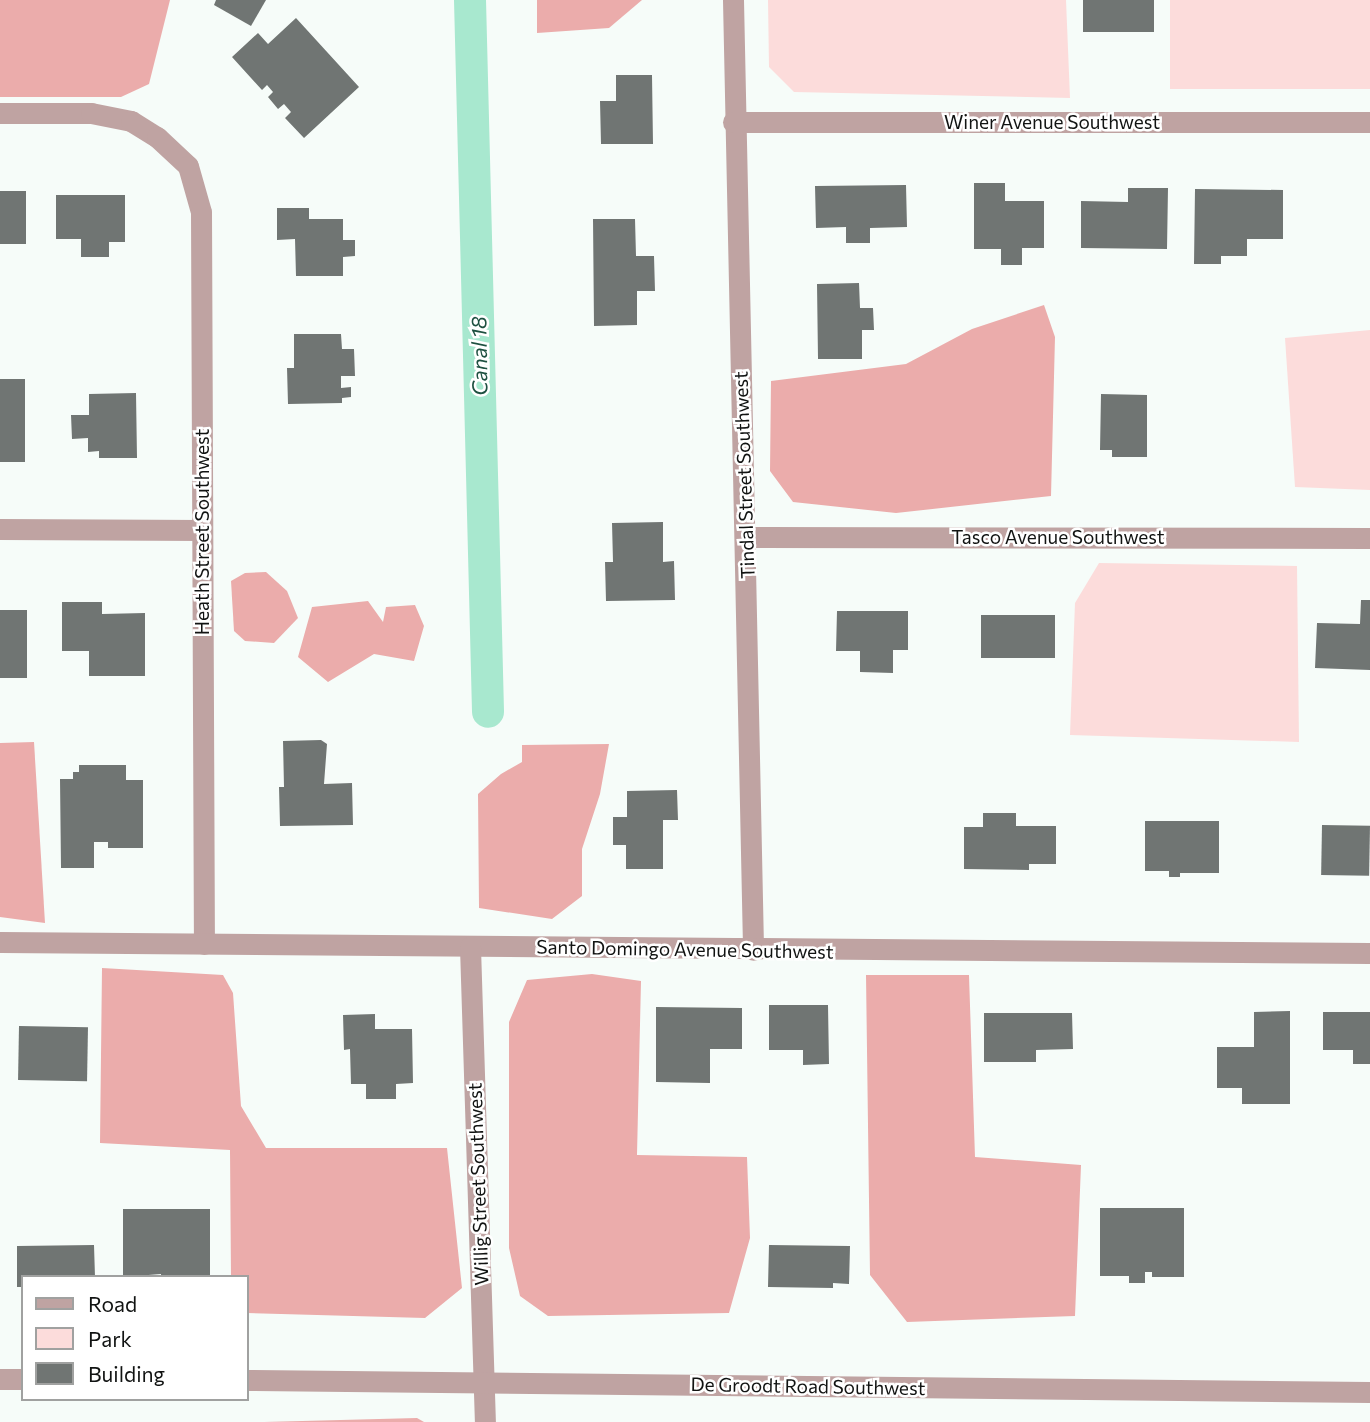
<!DOCTYPE html>
<html>
<head>
<meta charset="utf-8">
<style>
  body { margin:0 }
  #map { position:relative; width:1370px; height:1422px; overflow:hidden; background:#f6fcf9; font-family:Commissioner,sans-serif }
  div>[style] { position:absolute }
  .green>* { inset:0; background:#fcdcdb; transform-origin:0 0 }
  .forest>* { inset:0; background:#ebacab }
  .canal>* { height:32px; margin:-16px; padding:0 16px; transform-origin:16px; border-radius:16px; background:#a8e8cf }
  .building>* { inset:0; background:#707573; transform-origin:0 0 }
  .minor>* { height:21px; margin:-10.5px; padding:0 10.5px; transform-origin:10.5px; border-radius:10.5px; background:#bfa3a2 }
  .tertiary>* { height:21px; margin:-10.5px; padding:0 10.5px; transform-origin:10.5px; border-radius:10.5px; background:#bfa3a2 }
  span { translate:-50% -50%; white-space:nowrap; text-align:center; line-height:1.15; -webkit-text-stroke:5px #fff; paint-order:stroke }
  .street-label { font-size:19px; color:#111312 }
  .water-label { font-size:21px; color:#1d5040; font-style:italic }
  .legend { position:absolute; left:21px; top:1275px; width:228px; height:126px; box-sizing:border-box; background:#fff; border:2px solid #a0a1a0; margin:0; padding:9px 12px; list-style:none; font-size:21px; color:#111312 }
  .legend li { display:flex; align-items:center; gap:14px; height:35px }
  .legend b { width:35px; border:2px solid #a0a1a0 }
</style>
</head>
<body>
<div id="map">
  <div class="green">
    <i style="clip-path:polygon(768px 0,1066px 0,1070px 98px,794px 92px,769px 67px)"></i>
    <i style="left:1170px;top:0;width:200px;height:89px"></i>
    <i style="clip-path:polygon(1370px 330px,1370px 490px,1295px 487px,1285px 338px)"></i>
    <i style="clip-path:polygon(1099px 563px,1297px 566px,1299px 742px,1070px 735px,1075px 603px)"></i>
  </div>
  <div class="forest">
    <i style="clip-path:polygon(0 0,170px 0,149px 84px,121px 97px,0 97px)"></i>
    <i style="clip-path:polygon(537px 0,642px 0,609px 28px,537px 33px)"></i>
    <i style="clip-path:polygon(1044px 305px,1055px 337px,1051px 496px,896px 513px,793px 502px,770px 471px,771px 381px,906px 364px,972px 329px)"></i>
    <i style="clip-path:polygon(266px 572px,287px 591px,298px 618px,274px 643px,245px 641px,234px 631px,231px 581px,245px 573px)"></i>
    <i style="clip-path:polygon(368px 601px,383px 622px,386px 607px,415px 605px,424px 626px,414px 661px,374px 654px,328px 682px,298px 657px,312px 607px)"></i>
    <i style="clip-path:polygon(34px 742px,45px 923px,0 917px,0 743px)"></i>
    <i style="clip-path:polygon(609px 744px,600px 794px,582px 849px,582px 896px,552px 919px,479px 908px,478px 794px,501px 774px,522px 762px,522px 745px)"></i>
    <i style="clip-path:polygon(102px 968px,223px 975px,233px 993px,241px 1106px,266px 1148px,447px 1148px,462px 1288px,425px 1318px,247px 1313px,247px 1277px,231px 1277px,230px 1150px,100px 1143px)"></i>
    <i style="clip-path:polygon(592px 974px,641px 981px,637px 1155px,747px 1157px,750px 1238px,729px 1313px,548px 1316px,520px 1296px,509px 1248px,509px 1022px,527px 980px)"></i>
    <i style="clip-path:polygon(866px 975px,969px 975px,975px 1157px,1081px 1165px,1075px 1316px,907px 1322px,870px 1275px)"></i>
    <i style="clip-path:polygon(417px 1418px,424px 1422px,264px 1422px)"></i>
  </div>
  <div class="canal">
    <i style="left:470px;top:0;width:712px;rotate:88.55deg"></i>
  </div>
  <div class="building">
    <i style="clip-path:polygon(216px 0,266px 0,251px 26px,214px 5px)"></i>
    <i style="left:1083px;top:0;width:71px;height:32px"></i>
    <i style="clip-path:polygon(296px 18px,359px 87px,304px 138px,285px 118px,291px 112px,284px 104px,278px 109px,268px 97px,273px 92px,267px 85px,262px 90px,232px 57px,258px 33px,268px 44px)"></i>
    <i style="clip-path:polygon(616px 75px,652px 75px,653px 144px,601px 144px,600px 101px,616px 101px)"></i>
    <i style="clip-path:polygon(974px 183px,1005px 183px,1005px 201px,1044px 201px,1044px 248px,1022px 248px,1022px 265px,1001px 265px,1001px 249px,974px 249px)"></i>
    <i style="clip-path:polygon(906px 185px,907px 227px,870px 228px,870px 243px,846px 243px,846px 227px,816px 228px,815px 186px)"></i>
    <i style="clip-path:polygon(1128px 188px,1168px 188px,1167px 249px,1081px 248px,1081px 201px,1128px 202px)"></i>
    <i style="clip-path:polygon(1195px 189px,1283px 190px,1283px 239px,1247px 239px,1247px 256px,1221px 256px,1221px 264px,1194px 264px)"></i>
    <i style="left:0;top:191px;width:26px;height:53px"></i>
    <i style="clip-path:polygon(56px 195px,125px 195px,125px 242px,109px 242px,109px 257px,81px 257px,81px 239px,56px 239px)"></i>
    <i style="clip-path:polygon(277px 208px,309px 208px,309px 219px,343px 219px,343px 240px,355px 240px,355px 256px,343px 257px,343px 276px,296px 276px,295px 239px,277px 240px)"></i>
    <i style="clip-path:polygon(593px 219px,635px 219px,636px 256px,654px 256px,655px 291px,637px 291px,637px 325px,594px 326px)"></i>
    <i style="clip-path:polygon(859px 283px,860px 308px,873px 308px,874px 330px,862px 330px,862px 359px,818px 359px,817px 284px)"></i>
    <i style="clip-path:polygon(294px 334px,341px 334px,342px 349px,354px 349px,355px 376px,341px 376px,341px 388px,351px 387px,351px 397px,342px 398px,342px 403px,288px 404px,287px 368px,294px 368px)"></i>
    <i style="left:0;top:379px;width:25px;height:83px"></i>
    <i style="clip-path:polygon(136px 393px,137px 458px,99px 458px,99px 451px,88px 452px,88px 438px,72px 439px,71px 415px,89px 415px,89px 394px)"></i>
    <i style="clip-path:polygon(1101px 394px,1147px 395px,1147px 457px,1112px 457px,1112px 450px,1100px 450px)"></i>
    <i style="clip-path:polygon(663px 522px,663px 562px,674px 561px,675px 600px,606px 601px,605px 562px,613px 562px,612px 523px)"></i>
    <i style="clip-path:polygon(1361px 600px,1370px 600px,1370px 670px,1315px 668px,1317px 623px,1360px 624px)"></i>
    <i style="clip-path:polygon(62px 602px,102px 602px,102px 614px,145px 613px,145px 676px,89px 676px,89px 651px,62px 651px)"></i>
    <i style="left:0;top:610px;width:27px;height:68px"></i>
    <i style="clip-path:polygon(837px 611px,908px 611px,908px 650px,893px 650px,893px 673px,860px 672px,860px 651px,836px 651px)"></i>
    <i style="left:981px;top:615px;width:74px;height:43px"></i>
    <i style="clip-path:polygon(321px 740px,327px 744px,324px 784px,352px 783px,353px 825px,280px 826px,279px 787px,284px 787px,283px 741px)"></i>
    <i style="clip-path:polygon(79px 765px,126px 765px,126px 780px,143px 780px,143px 848px,108px 848px,108px 842px,94px 842px,94px 868px,61px 868px,60px 779px,73px 779px,73px 772px,79px 772px)"></i>
    <i style="clip-path:polygon(677px 790px,678px 820px,663px 820px,663px 869px,626px 869px,626px 845px,613px 845px,613px 817px,627px 817px,627px 791px)"></i>
    <i style="clip-path:polygon(983px 813px,1016px 813px,1016px 826px,1056px 826px,1056px 864px,1029px 864px,1029px 870px,964px 869px,964px 827px,983px 827px)"></i>
    <i style="clip-path:polygon(1145px 821px,1219px 821px,1219px 873px,1180px 873px,1180px 877px,1169px 877px,1169px 871px,1145px 871px)"></i>
    <i style="left:1322px;top:825px;width:48px;height:50px;rotate:1deg"></i>
    <i style="clip-path:polygon(769px 1005px,828px 1005px,829px 1064px,803px 1065px,803px 1050px,769px 1050px)"></i>
    <i style="clip-path:polygon(656px 1007px,742px 1008px,742px 1049px,710px 1049px,710px 1083px,656px 1082px)"></i>
    <i style="clip-path:polygon(1290px 1011px,1290px 1104px,1242px 1104px,1242px 1088px,1217px 1088px,1217px 1047px,1254px 1047px,1254px 1012px)"></i>
    <i style="clip-path:polygon(1323px 1012px,1370px 1012px,1370px 1064px,1353px 1064px,1353px 1050px,1323px 1050px)"></i>
    <i style="clip-path:polygon(984px 1013px,1072px 1013px,1073px 1049px,1036px 1050px,1036px 1062px,984px 1062px)"></i>
    <i style="clip-path:polygon(375px 1014px,375px 1029px,412px 1029px,413px 1083px,396px 1084px,396px 1099px,366px 1099px,366px 1084px,351px 1084px,350px 1049px,344px 1050px,343px 1015px)"></i>
    <i style="left:19px;top:1026px;width:69px;height:54px;rotate:1deg"></i>
    <i style="clip-path:polygon(1100px 1208px,1184px 1208px,1184px 1277px,1152px 1277px,1152px 1272px,1145px 1272px,1145px 1283px,1129px 1283px,1129px 1276px,1100px 1276px)"></i>
    <i style="clip-path:polygon(123px 1209px,210px 1209px,210px 1277px,161px 1277px,161px 1274px,123px 1277px)"></i>
    <i style="clip-path:polygon(94px 1245px,95px 1277px,23px 1277px,23px 1287px,17px 1287px,17px 1246px)"></i>
    <i style="clip-path:polygon(769px 1245px,850px 1246px,849px 1284px,833px 1283px,833px 1288px,768px 1287px)"></i>
  </div>
  <div class="minor">
    <i style="left:733px;top:0;width:950px;rotate:88.79deg"></i>
    <i style="left:0;top:113px;width:91px"></i>
    <i style="left:91px;top:113px;width:41px;rotate:11.3deg"></i>
    <i style="left:131px;top:121px;width:31px;rotate:32deg"></i>
    <i style="left:157px;top:137px;width:42px;rotate:43.1deg"></i>
    <i style="left:188px;top:166px;width:48px;rotate:74.2deg"></i>
    <i style="left:201px;top:212px;width:732px;rotate:89.77deg"></i>
    <i style="left:733px;top:122px;width:637px"></i>
    <i style="left:0;top:529px;width:202px;rotate:0.3deg"></i>
    <i style="left:746px;top:537px;width:624px;rotate:0.09deg"></i>
    <i style="left:0;top:942px;width:1370px;rotate:0.46deg"></i>
    <i style="left:470px;top:947px;width:475px;rotate:88.2deg"></i>
  </div>
  <div class="tertiary">
    <i style="left:0;top:1379px;width:23px"></i>
    <i style="left:247px;top:1380px;width:1123px;rotate:0.61deg"></i>
  </div>
  <div class="street-label">
    <span style="left:1052px;top:122px">Winer Avenue Southwest</span>
    <span style="left:744px;top:475px;rotate:-92deg">Tindal Street Southwest</span>
    <span style="left:202px;top:532px;rotate:-90deg">Heath Street Southwest</span>
    <span style="left:1058px;top:537px">Tasco Avenue Southwest</span>
    <span style="left:685px;top:949px;rotate:1deg">Santo Domingo Avenue Southwest</span>
    <span style="left:478px;top:1184px;rotate:-92deg">Willig Street Southwest</span>
    <span style="left:808px;top:1386px;rotate:1deg">De Groodt Road Southwest</span>
  </div>
  <div class="water-label">
    <span style="left:479px;top:356px;rotate:-91deg">Canal 18</span>
  </div>
  <ul class="legend">
  <li><b style="height:9px;background:#bfa3a2"></b>Road</li>
  <li><b style="height:19px;background:#fcdcdb"></b>Park</li>
  <li><b style="height:19px;background:#707573"></b>Building</li>
  </ul>
</div>
</body>
</html>
